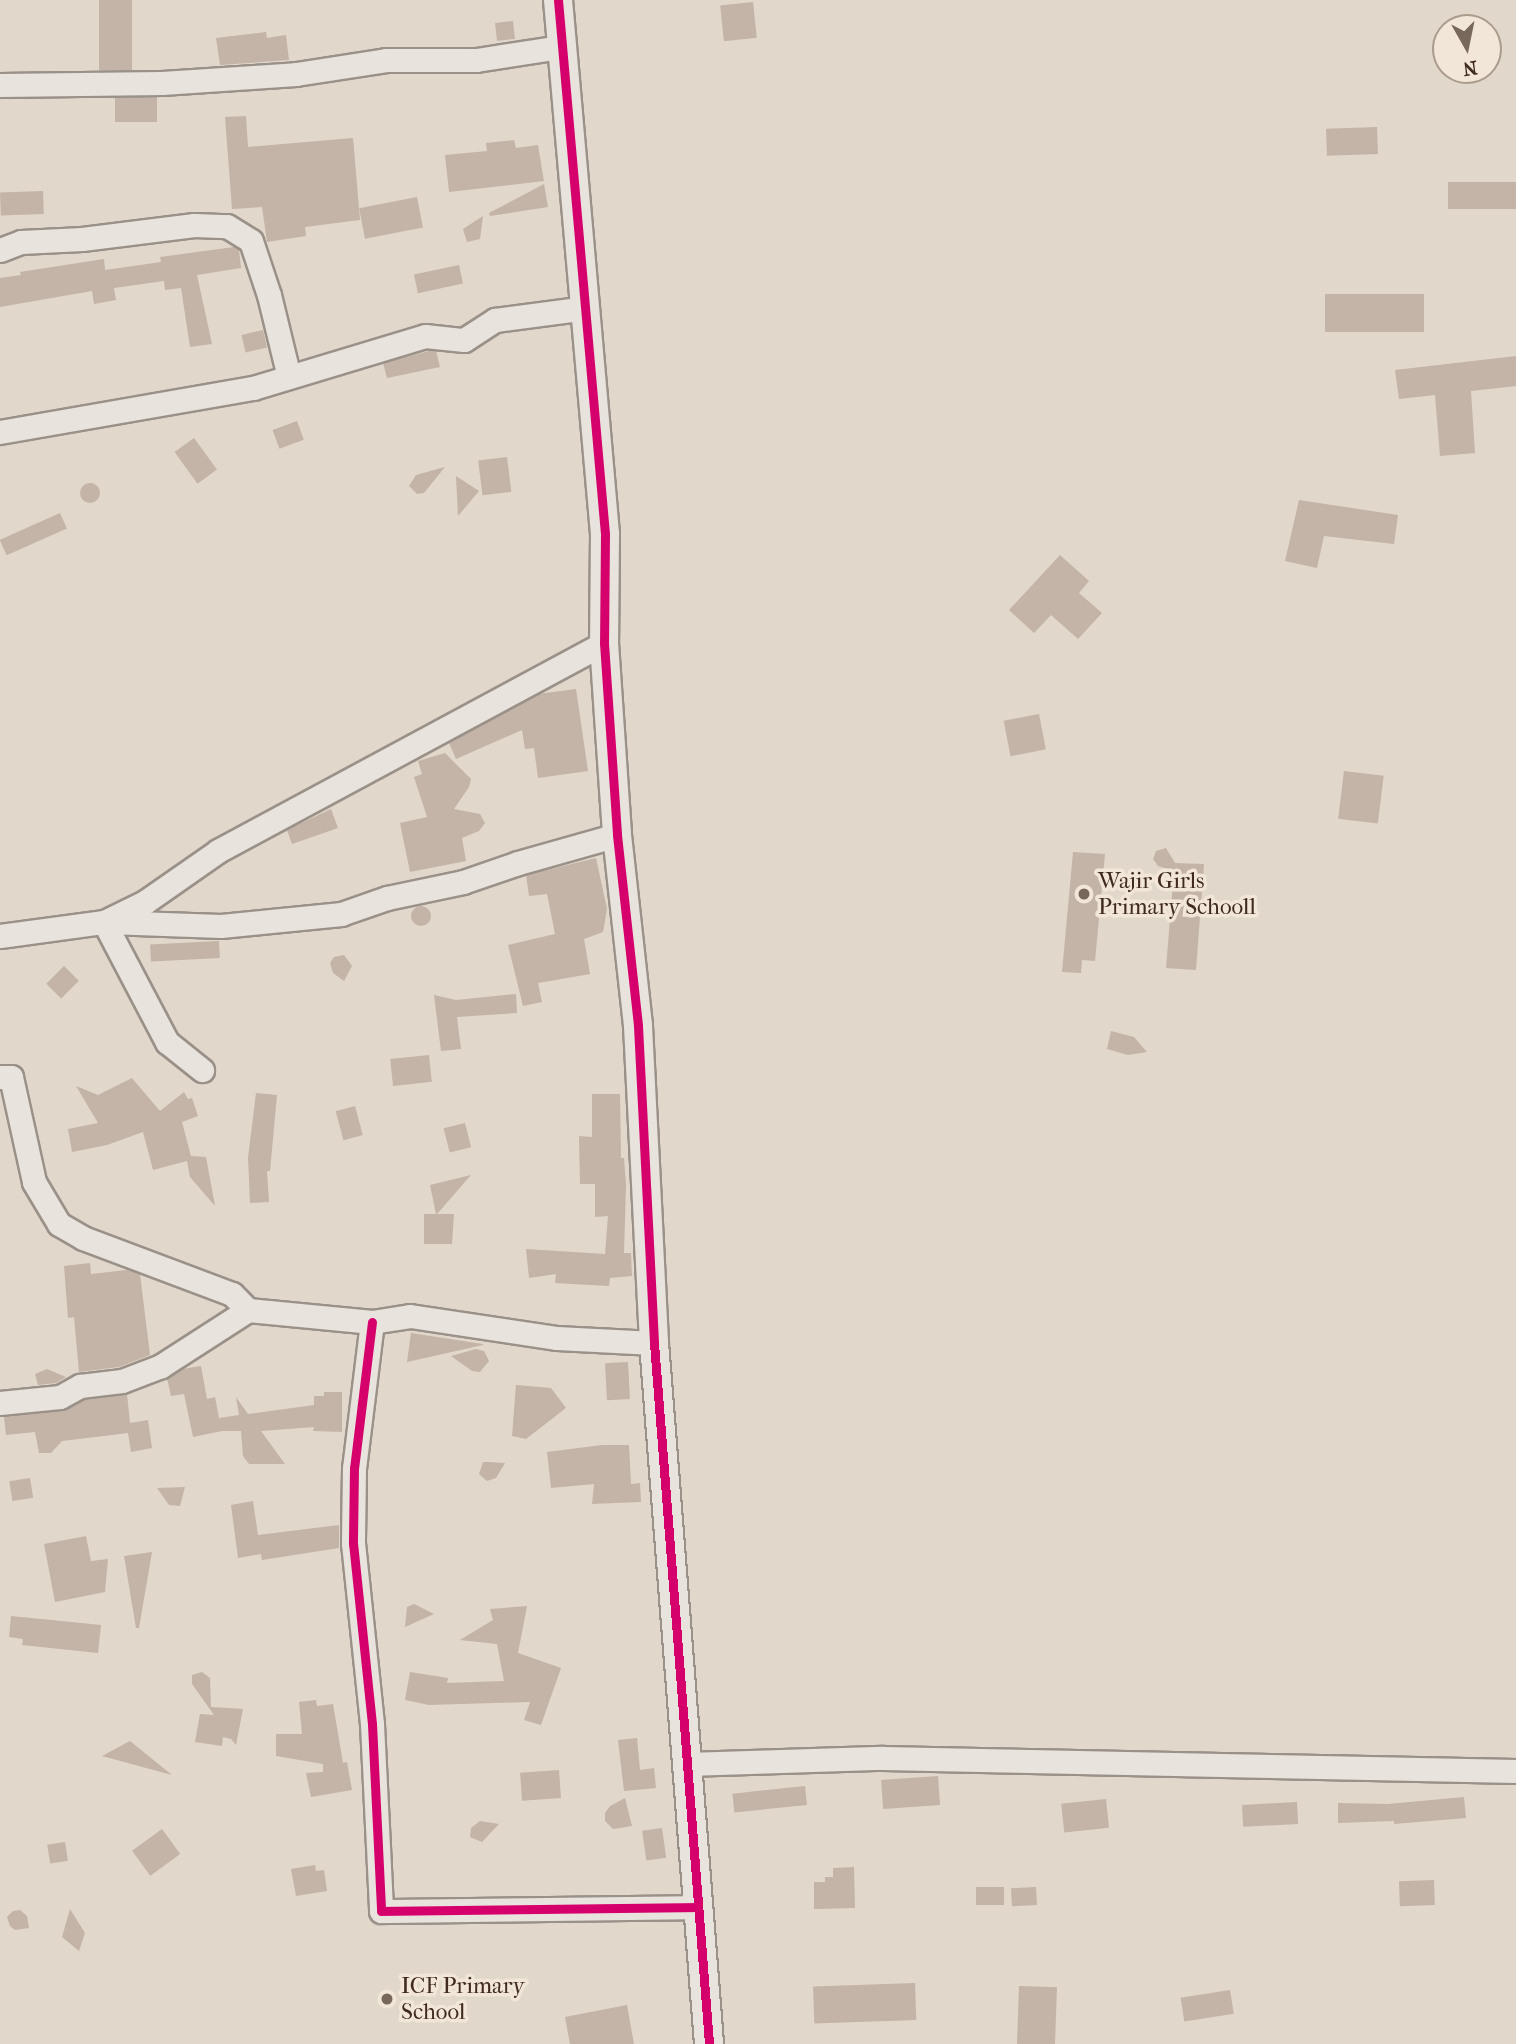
<!DOCTYPE html>
<html>
<head>
<meta charset="utf-8">
<style>
  body { margin:0 }
  #map { position:relative; width:1516px; height:2044px; overflow:hidden; background:#e1d7ca; font-family:"IM FELL French Canon",serif }
  div>[style] { position:absolute }
  .building>* { inset:0; background:#c4b3a7; transform-origin:0 0 }
  .round { border-radius:50% }
  .roads { filter:drop-shadow(2px 0 #9a9189) drop-shadow(-2px 0 #9a9189) drop-shadow(0 2px #9a9189) drop-shadow(0 -2px #9a9189) }
  .minor>* { height:23px; margin:-11.5px; padding:0 11.5px; transform-origin:11.5px; border-radius:11.5px; background:#e8e3dc }
  .tertiary>* { height:28px; margin:-14px; padding:0 14px; transform-origin:14px; border-radius:14px; background:#e8e3dc }
  .cycleway>* { height:9px; margin:-4.5px; padding:0 4.5px; transform-origin:4.5px; border-radius:4.5px; background:#d6006c }
  .dots>* { width:19px; height:19px; translate:-50% -50%; box-sizing:border-box; border:4px solid #f1e6d7; border-radius:50% }
  span { translate:-50% -50%; white-space:nowrap; text-align:center; line-height:1.15; -webkit-text-stroke:7px #f1e6d7; paint-order:stroke }
  .poi-label { font-size:23px; color:#402a1f }
  .left { translate:0 -50%; text-align:left }
  .north { position:absolute; left:1432px; top:14px; width:70px; height:70px; box-sizing:border-box; background:#f1e6d7; border:2px solid #aa9b8d; border-radius:50%; rotate:171deg; font-size:19px; font-weight:700; line-height:28px; text-align:center; color:#402a1f }
  .north::after { content:''; display:block; margin:auto; width:24px; height:32px; background:#78675b; clip-path:polygon(50% 0,100% 100%,50% 72%,0 100%) }
</style>
</head>
<body>
<div id="map">
  <div class="building">
    <i style="left:99px;top:0;width:33px;height:70px"></i>
    <i style="left:753px;top:2px;width:36px;height:33px;rotate:84deg"></i>
    <i style="left:513px;top:21px;width:18px;height:18px;rotate:84deg"></i>
    <i style="clip-path:polygon(266px 32px,267px 38px,286px 35px,289px 60px,220px 65px,216px 38px)"></i>
    <i style="left:157px;top:97px;width:25px;height:42px;rotate:90deg"></i>
    <i style="clip-path:polygon(246px 116px,248px 147px,353px 138px,360px 220px,305px 227px,306px 236px,267px 242px,262px 207px,232px 209px,225px 117px)"></i>
    <i style="left:1377px;top:127px;width:27px;height:51px;rotate:88deg"></i>
    <i style="clip-path:polygon(514px 140px,516px 148px,538px 145px,544px 181px,449px 192px,445px 155px,487px 151px,486px 143px)"></i>
    <i style="left:1516px;top:182px;width:27px;height:68px;rotate:90deg"></i>
    <i style="clip-path:polygon(544px 184px,548px 207px,490px 216px,489px 213px)"></i>
    <i style="left:43px;top:191px;width:23px;height:43px;rotate:88deg"></i>
    <i style="left:417px;top:197px;width:31px;height:59px;rotate:79deg"></i>
    <i style="clip-path:polygon(483px 216px,480px 239px,467px 242px,463px 229px)"></i>
    <i style="clip-path:polygon(234px 247px,239px 250px,241px 268px,197px 275px,212px 344px,190px 347px,181px 288px,165px 290px,164px 281px,114px 288px,116px 300px,94px 304px,92px 291px,0 307px,0 278px,21px 275px,20px 272px,104px 259px,105px 270px,161px 262px,160px 257px)"></i>
    <i style="left:459px;top:265px;width:19px;height:46px;rotate:78deg"></i>
    <i style="left:1424px;top:294px;width:38px;height:99px;rotate:90deg"></i>
    <i style="left:263px;top:330px;width:18px;height:22px;rotate:77deg"></i>
    <i style="clip-path:polygon(429px 351px,436px 351px,440px 367px,387px 378px,383px 363px)"></i>
    <i style="clip-path:polygon(1516px 356px,1516px 386px,1471px 391px,1475px 453px,1440px 456px,1435px 395px,1399px 399px,1395px 370px)"></i>
    <i style="left:297px;top:421px;width:20px;height:26px;rotate:70deg"></i>
    <i style="left:194px;top:438px;width:39px;height:24px;rotate:54deg"></i>
    <i style="left:507px;top:457px;width:35px;height:29px;rotate:83deg"></i>
    <i style="clip-path:polygon(445px 467px,424px 493px,417px 494px,409px 486px,416px 475px)"></i>
    <i style="clip-path:polygon(456px 476px,479px 491px,458px 516px)"></i>
    <i class="round" style="left:80px;top:483px;width:20px;height:20px"></i>
    <i style="clip-path:polygon(1299px 500px,1398px 515px,1394px 544px,1324px 536px,1317px 568px,1285px 561px)"></i>
    <i style="left:60px;top:513px;width:17px;height:66px;rotate:66deg"></i>
    <i style="clip-path:polygon(1060px 555px,1089px 581px,1079px 593px,1102px 613px,1078px 639px,1051px 615px,1034px 633px,1009px 610px)"></i>
    <i style="clip-path:polygon(576px 689px,588px 771px,538px 778px,534px 748px,525px 749px,522px 730px,456px 759px,449px 743px,538px 694px)"></i>
    <i style="left:1039px;top:714px;width:36px;height:36px;rotate:79deg"></i>
    <i style="clip-path:polygon(445px 753px,471px 779px,469px 787px,454px 809px,480px 814px,485px 823px,479px 831px,462px 838px,466px 861px,410px 872px,400px 823px,427px 817px,414px 777px,422px 774px,418px 761px)"></i>
    <i style="left:1344px;top:771px;width:40px;height:48px;rotate:7deg"></i>
    <i style="clip-path:polygon(331px 809px,338px 828px,292px 844px,287px 830px)"></i>
    <i style="clip-path:polygon(1166px 848px,1175px 863px,1204px 864px,1196px 970px,1166px 968px,1174px 871px,1158px 866px,1153px 859px,1156px 851px)"></i>
    <i style="clip-path:polygon(1073px 852px,1105px 854px,1095px 961px,1082px 960px,1081px 973px,1062px 972px)"></i>
    <i style="clip-path:polygon(596px 858px,607px 909px,603px 932px,584px 939px,590px 974px,538px 983px,542px 1002px,523px 1006px,508px 945px,555px 934px,547px 894px,529px 896px,526px 875px)"></i>
    <i class="round" style="left:411px;top:906px;width:20px;height:20px"></i>
    <i style="left:219px;top:941px;width:17px;height:69px;rotate:87deg"></i>
    <i style="clip-path:polygon(344px 955px,352px 966px,344px 981px,333px 973px,330px 963px,334px 957px)"></i>
    <i style="left:64px;top:966px;width:21px;height:25px;rotate:45deg"></i>
    <i style="clip-path:polygon(516px 994px,517px 1013px,457px 1017px,461px 1049px,441px 1051px,434px 995px,456px 1000px)"></i>
    <i style="clip-path:polygon(1111px 1031px,1134px 1037px,1147px 1052px,1128px 1055px,1107px 1049px)"></i>
    <i style="left:429px;top:1055px;width:27px;height:39px;rotate:84deg"></i>
    <i style="clip-path:polygon(132px 1078px,160px 1111px,184px 1092px,188px 1099px,192px 1098px,198px 1116px,182px 1122px,191px 1156px,206px 1157px,215px 1206px,190px 1177px,187px 1161px,153px 1170px,143px 1132px,107px 1145px,72px 1152px,68px 1129px,98px 1123px,76px 1086px,98px 1095px)"></i>
    <i style="clip-path:polygon(256px 1093px,277px 1095px,270px 1171px,267px 1171px,269px 1202px,250px 1203px,248px 1158px)"></i>
    <i style="clip-path:polygon(592px 1094px,620px 1094px,621px 1158px,624px 1158px,626px 1185px,624px 1253px,631px 1253px,632px 1276px,610px 1278px,609px 1286px,555px 1283px,556px 1274px,529px 1278px,526px 1249px,605px 1254px,608px 1216px,595px 1217px,595px 1184px,580px 1184px,579px 1136px,592px 1137px)"></i>
    <i style="left:355px;top:1106px;width:30px;height:20px;rotate:75deg"></i>
    <i style="left:465px;top:1123px;width:25px;height:22px;rotate:76deg"></i>
    <i style="clip-path:polygon(471px 1175px,437px 1214px,454px 1214px,452px 1244px,424px 1244px,424px 1214px,436px 1214px,430px 1185px)"></i>
    <i style="clip-path:polygon(90px 1263px,91px 1274px,127px 1270px,140px 1274px,150px 1355px,119px 1367px,79px 1372px,74px 1317px,68px 1318px,64px 1266px)"></i>
    <i style="clip-path:polygon(411px 1333px,483px 1344px,483px 1345px,407px 1362px)"></i>
    <i style="clip-path:polygon(476px 1349px,484px 1351px,489px 1361px,480px 1372px,472px 1371px,451px 1356px)"></i>
    <i style="left:628px;top:1362px;width:37px;height:23px;rotate:87deg"></i>
    <i style="clip-path:polygon(201px 1366px,207px 1399px,215px 1397px,219px 1418px,239px 1415px,236px 1397px,248px 1414px,314px 1405px,314px 1396px,324px 1396px,324px 1392px,342px 1392px,342px 1432px,313px 1431px,314px 1427px,261px 1431px,285px 1464px,249px 1464px,243px 1456px,241px 1431px,222px 1431px,193px 1437px,184px 1394px,171px 1396px,167px 1378px,182px 1369px)"></i>
    <i style="clip-path:polygon(47px 1369px,66px 1377px,56px 1383px,38px 1385px,35px 1374px)"></i>
    <i style="clip-path:polygon(516px 1385px,551px 1388px,566px 1408px,526px 1439px,512px 1436px)"></i>
    <i style="clip-path:polygon(127px 1394px,130px 1423px,148px 1420px,152px 1448px,131px 1452px,128px 1433px,62px 1441px,51px 1453px,39px 1453px,35px 1432px,6px 1435px,4px 1417px,61px 1411px,84px 1400px)"></i>
    <i style="clip-path:polygon(602px 1445px,629px 1445px,631px 1484px,640px 1483px,641px 1502px,592px 1504px,594px 1484px,551px 1488px,547px 1452px)"></i>
    <i style="clip-path:polygon(483px 1462px,488px 1462px,505px 1463px,496px 1478px,487px 1481px,479px 1474px)"></i>
    <i style="left:30px;top:1478px;width:20px;height:21px;rotate:81deg"></i>
    <i style="clip-path:polygon(185px 1487px,180px 1506px,169px 1505px,157px 1488px)"></i>
    <i style="clip-path:polygon(253px 1501px,258px 1535px,339px 1525px,339px 1548px,262px 1560px,261px 1554px,238px 1558px,231px 1505px)"></i>
    <i style="clip-path:polygon(86px 1536px,91px 1561px,108px 1559px,105px 1592px,55px 1602px,44px 1544px)"></i>
    <i style="clip-path:polygon(152px 1552px,139px 1628px,136px 1628px,124px 1556px)"></i>
    <i style="clip-path:polygon(414px 1604px,434px 1614px,405px 1627px,407px 1607px)"></i>
    <i style="clip-path:polygon(527px 1606px,518px 1653px,561px 1668px,541px 1725px,524px 1720px,530px 1702px,429px 1705px,405px 1700px,410px 1672px,448px 1678px,447px 1683px,504px 1681px,497px 1644px,460px 1640px,493px 1620px,490px 1609px)"></i>
    <i style="clip-path:polygon(11px 1616px,101px 1625px,98px 1653px,22px 1645px,23px 1639px,9px 1637px)"></i>
    <i style="clip-path:polygon(202px 1672px,210px 1678px,211px 1707px,243px 1709px,236px 1745px,231px 1739px,223px 1737px,222px 1746px,195px 1742px,200px 1714px,214px 1715px,192px 1684px,192px 1675px)"></i>
    <i style="clip-path:polygon(316px 1700px,317px 1706px,333px 1704px,343px 1763px,347px 1762px,352px 1790px,311px 1797px,306px 1773px,323px 1772px,323px 1764px,276px 1756px,276px 1734px,302px 1734px,299px 1702px)"></i>
    <i style="clip-path:polygon(637px 1738px,640px 1770px,654px 1768px,656px 1788px,624px 1791px,618px 1740px)"></i>
    <i style="clip-path:polygon(130px 1741px,172px 1775px,102px 1756px)"></i>
    <i style="left:559px;top:1770px;width:28px;height:39px;rotate:86deg"></i>
    <i style="left:938px;top:1776px;width:29px;height:57px;rotate:86deg"></i>
    <i style="left:805px;top:1786px;width:19px;height:73px;rotate:84deg"></i>
    <i style="clip-path:polygon(1464px 1797px,1466px 1818px,1394px 1824px,1394px 1821px,1338px 1823px,1338px 1803px,1388px 1804px)"></i>
    <i style="clip-path:polygon(625px 1798px,632px 1826px,613px 1829px,605px 1821px,605px 1813px,610px 1806px)"></i>
    <i style="left:1106px;top:1799px;width:29px;height:45px;rotate:84deg"></i>
    <i style="left:1297px;top:1802px;width:22px;height:55px;rotate:87deg"></i>
    <i style="clip-path:polygon(480px 1821px,499px 1824px,482px 1842px,470px 1837px,471px 1828px)"></i>
    <i style="left:662px;top:1828px;width:30px;height:20px;rotate:82deg"></i>
    <i style="left:162px;top:1829px;width:31px;height:37px;rotate:54deg"></i>
    <i style="left:65px;top:1842px;width:19px;height:18px;rotate:81deg"></i>
    <i style="clip-path:polygon(315px 1865px,316px 1871px,324px 1870px,327px 1891px,296px 1896px,291px 1869px)"></i>
    <i style="clip-path:polygon(854px 1867px,855px 1908px,814px 1909px,814px 1882px,825px 1882px,825px 1877px,833px 1877px,833px 1868px)"></i>
    <i style="left:1434px;top:1880px;width:25px;height:35px;rotate:88deg"></i>
    <i style="left:1004px;top:1887px;width:18px;height:28px;rotate:90deg"></i>
    <i style="left:1036px;top:1887px;width:18px;height:25px;rotate:87deg"></i>
    <i style="clip-path:polygon(70px 1909px,85px 1933px,79px 1951px,62px 1937px)"></i>
    <i style="clip-path:polygon(20px 1910px,27px 1916px,29px 1928px,15px 1930px,10px 1926px,7px 1917px,13px 1911px)"></i>
    <i style="left:915px;top:1983px;width:37px;height:102px;rotate:88deg"></i>
    <i style="left:1019px;top:1986px;width:38px;height:58px;rotate:2deg"></i>
    <i style="left:1230px;top:1990px;width:24px;height:50px;rotate:81deg"></i>
    <i style="clip-path:polygon(627px 2005px,634px 2044px,570px 2044px,565px 2017px)"></i>
  </div>
  <div class="roads">
    <div class="minor">
      <i style="left:0;top:85px;width:162px;rotate:-0.7deg"></i>
      <i style="left:162px;top:83px;width:134px;rotate:-3.8deg"></i>
      <i style="left:296px;top:74px;width:91px;rotate:-8.8deg"></i>
      <i style="left:386px;top:60px;width:90px"></i>
      <i style="left:476px;top:60px;width:85px;rotate:-8.8deg"></i>
      <i style="left:0;top:250px;width:22px;rotate:-21deg"></i>
      <i style="left:21px;top:242px;width:61px;rotate:-2.8deg"></i>
      <i style="left:82px;top:239px;width:113px;rotate:-7.1deg"></i>
      <i style="left:194px;top:225px;width:33px;rotate:2deg"></i>
      <i style="left:227px;top:226px;width:28px;rotate:32deg"></i>
      <i style="left:251px;top:241px;width:57px;rotate:71.6deg"></i>
      <i style="left:269px;top:295px;width:84px;rotate:76.3deg"></i>
      <i style="left:0;top:432px;width:257px;rotate:-9.9deg"></i>
      <i style="left:253px;top:388px;width:180px;rotate:-16.8deg"></i>
      <i style="left:425px;top:336px;width:39px;rotate:6deg"></i>
      <i style="left:464px;top:340px;width:37px;rotate:-33deg"></i>
      <i style="left:495px;top:320px;width:92px;rotate:-7.5deg"></i>
      <i style="left:104px;top:922px;width:136px;rotate:62.3deg"></i>
      <i style="left:167px;top:1042px;width:45px;rotate:38.7deg"></i>
      <i style="left:107px;top:922px;width:114px;rotate:2deg"></i>
      <i style="left:221px;top:926px;width:121px;rotate:-5.7deg"></i>
      <i style="left:341px;top:914px;width:49px;rotate:-19.2deg"></i>
      <i style="left:387px;top:898px;width:78px;rotate:-11.9deg"></i>
      <i style="left:463px;top:882px;width:58px;rotate:-19.1deg"></i>
      <i style="left:518px;top:863px;width:103px;rotate:-15.8deg"></i>
      <i style="left:0;top:936px;width:105px;rotate:-7.7deg"></i>
      <i style="left:104px;top:922px;width:46px;rotate:-26deg"></i>
      <i style="left:145px;top:902px;width:89px;rotate:-34.9deg"></i>
      <i style="left:218px;top:851px;width:438px;rotate:-28.3deg"></i>
      <i style="left:0;top:1077px;width:11px"></i>
      <i style="left:11px;top:1077px;width:107px;rotate:77.6deg"></i>
      <i style="left:34px;top:1182px;width:49px;rotate:59.2deg"></i>
      <i style="left:59px;top:1224px;width:28px;rotate:30deg"></i>
      <i style="left:83px;top:1238px;width:159px;rotate:20.6deg"></i>
      <i style="left:232px;top:1294px;width:23px;rotate:45deg"></i>
      <i style="left:248px;top:1310px;width:125px;rotate:5.5deg"></i>
      <i style="left:372px;top:1322px;width:38px;rotate:-9deg"></i>
      <i style="left:410px;top:1316px;width:149px;rotate:8.5deg"></i>
      <i style="left:557px;top:1338px;width:97px;rotate:3deg"></i>
      <i style="left:372px;top:1322px;width:147px;rotate:97deg"></i>
      <i style="left:354px;top:1468px;width:75px;rotate:90.8deg"></i>
      <i style="left:353px;top:1543px;width:182px;rotate:84deg"></i>
      <i style="left:372px;top:1724px;width:187px;rotate:87.2deg"></i>
      <i style="left:381px;top:1911px;width:316px;rotate:-0.7deg"></i>
      <i style="left:0;top:1403px;width:60px;rotate:-5.7deg"></i>
      <i style="left:60px;top:1397px;width:23px;rotate:-29deg"></i>
      <i style="left:80px;top:1386px;width:42px;rotate:-6.8deg"></i>
      <i style="left:122px;top:1381px;width:42px;rotate:-21deg"></i>
      <i style="left:161px;top:1366px;width:103px;rotate:-32.8deg"></i>
      <i style="left:687px;top:1764px;width:196px;rotate:-1.8deg"></i>
      <i style="left:883px;top:1758px;width:633px;rotate:1.18deg"></i>
    </div>
    <div class="tertiary">
      <i style="left:558px;top:0;width:536px;rotate:84.97deg"></i>
      <i style="left:605px;top:534px;width:109px;rotate:90.5deg"></i>
      <i style="left:604px;top:643px;width:192px;rotate:86.1deg"></i>
      <i style="left:617px;top:835px;width:192px;rotate:83.7deg"></i>
      <i style="left:638px;top:1026px;width:317px;rotate:87.1deg"></i>
      <i style="left:654px;top:1343px;width:703px;rotate:85.51deg"></i>
    </div>
  </div>
  <div class="cycleway">
    <i style="left:558px;top:0;width:536px;rotate:84.97deg"></i>
    <i style="left:605px;top:534px;width:109px;rotate:90.5deg"></i>
    <i style="left:604px;top:643px;width:192px;rotate:86.1deg"></i>
    <i style="left:617px;top:835px;width:192px;rotate:83.7deg"></i>
    <i style="left:638px;top:1026px;width:317px;rotate:87.1deg"></i>
    <i style="left:654px;top:1343px;width:703px;rotate:85.51deg"></i>
    <i style="left:372px;top:1322px;width:147px;rotate:97deg"></i>
    <i style="left:354px;top:1468px;width:75px;rotate:90.8deg"></i>
    <i style="left:353px;top:1543px;width:182px;rotate:84deg"></i>
    <i style="left:372px;top:1724px;width:187px;rotate:87.2deg"></i>
    <i style="left:381px;top:1911px;width:316px;rotate:-0.7deg"></i>
  </div>
  <div class="dots">
    <i style="left:1084px;top:894px;background:#78675b"></i>
    <i style="left:387px;top:1999px;background:#78675b"></i>
  </div>
  <div class="poi-label">
    <span class="left" style="left:1098px;top:894px">Wajir Girls<br>Primary Schooll</span>
    <span class="left" style="left:401px;top:1999px">ICF Primary<br>School</span>
  </div>
  <div class="north">N</div>
</div>
</body>
</html>
